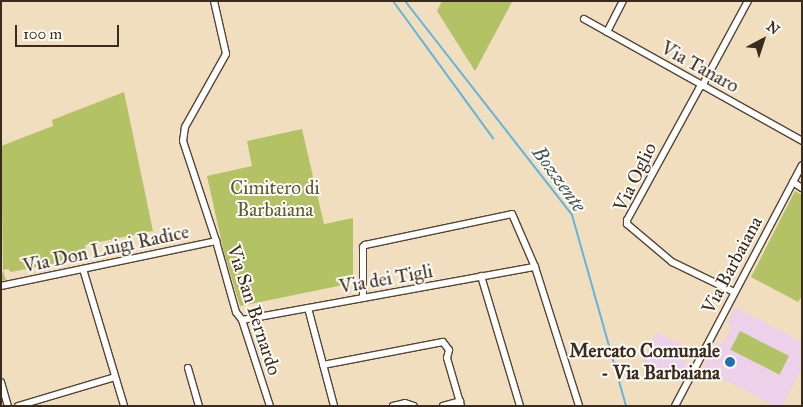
<!DOCTYPE html>
<html>
<head>
<meta charset="utf-8">
<style>
  body { margin:0 }
  #map { position:relative; width:803px; height:407px; overflow:hidden; background:#f1debe; font-family:"IM FELL Great Primer",serif }
  div>[style] { position:absolute }
  .built>* { inset:0; background:#edd0e9 }
  .green>* { inset:0; background:#b3c264; transform-origin:0 0 }
  .stream>* { height:2px; margin:-1px; padding:0 1px; transform-origin:1px; border-radius:1px; background:#61b4dc }
  .roads { filter:drop-shadow(1px 0 #564536) drop-shadow(-1px 0 #564536) drop-shadow(0 1px #564536) drop-shadow(0 -1px #564536) }
  .minor>* { height:6px; margin:-3px; padding:0 3px; transform-origin:3px; border-radius:3px; background:#fff }
  .dots>* { width:14px; height:14px; translate:-50% -50%; box-sizing:border-box; border:2px solid #fdfcf7; border-radius:50% }
  span { translate:-50% -50%; white-space:nowrap; text-align:center; line-height:1.15; -webkit-text-stroke:4px #fdfcf7; paint-order:stroke }
  .street-label { font-size:19px; color:#3b2a1e }
  .park-label { font-size:19px; color:#5f5833 }
  .poi-label { font-size:19px; color:#3b2a1e; font-weight:700 }
  .right { translate:-100% -50%; text-align:right }
  .water-label { font-size:20px; color:#485a60; font-style:italic }
  .frame { position:absolute; inset:0; border:2px solid #3b2a1e; pointer-events:none }
  .north { position:absolute; left:738px; top:15px; width:50px; height:50px; -webkit-text-stroke:4px #fdfcf7; paint-order:stroke; rotate:40deg; font-size:14px; font-weight:700; line-height:20px; text-align:center; color:#3b2a1e }
  .north::after { content:''; display:block; margin:auto; width:18px; height:22px; background:#3b2a1e; clip-path:polygon(50% 0,100% 100%,50% 72%,0 100%) }
  .scale { position:absolute; left:15px; top:25px; width:104px; height:22px; box-sizing:border-box; border:2px solid #3b2a1e; border-top:0; padding-left:6px; font-size:15px; line-height:18px; white-space:nowrap; color:#3b2a1e; -webkit-text-stroke:4px #fdfcf7; paint-order:stroke }
</style>
</head>
<body>
<div id="map">
  <div class="built">
    <i style="clip-path:polygon(735px 307px,802px 342px,802px 368px,782px 406px,774px 406px,703px 368px,716px 342px,722px 345px,732px 326px,727px 323px)"></i>
    <i style="clip-path:polygon(657px 332px,684px 346px,678px 357px,686px 362px,689px 367px,681px 382px,642px 362px)"></i>
  </div>
  <div class="green">
    <i style="clip-path:polygon(442px 1px,512px 2px,475px 71px,437px 11px)"></i>
    <i style="clip-path:polygon(124px 92px,153px 231px,85px 245px,87px 259px,73px 262px,72px 260px,11px 272px,8px 269px,3px 270px,6px 280px,1px 281px,3px 270px,1px 146px,53px 126px,52px 120px)"></i>
    <i style="clip-path:polygon(302px 129px,324px 224px,353px 218px,353px 283px,240px 306px,224px 253px,207px 176px,252px 166px,247px 141px)"></i>
    <i style="clip-path:polygon(795px 191px,802px 195px,802px 296px,798px 302px,751px 277px)"></i>
    <i style="left:740px;top:331px;width:55px;height:21px;rotate:27deg"></i>
  </div>
  <div class="stream">
    <i style="left:393px;top:1px;width:170px;rotate:53.9deg"></i>
    <i style="left:405px;top:1px;width:271px;rotate:52deg"></i>
    <i style="left:572px;top:215px;width:198px;rotate:74.2deg"></i>
  </div>
  <div class="roads">
    <div class="minor">
      <i style="left:214px;top:1px;width:54px;rotate:77.2deg"></i>
      <i style="left:226px;top:54px;width:84px;rotate:119.3deg"></i>
      <i style="left:185px;top:127px;width:14px;rotate:98deg"></i>
      <i style="left:183px;top:141px;width:105px;rotate:71.7deg"></i>
      <i style="left:216px;top:241px;width:74px;rotate:74.3deg"></i>
      <i style="left:236px;top:312px;width:10px;rotate:53deg"></i>
      <i style="left:242px;top:320px;width:90px;rotate:72deg"></i>
      <i style="left:584px;top:19px;width:250px;rotate:29.2deg"></i>
      <i style="left:607px;top:32px;width:35px;rotate:-63deg"></i>
      <i style="left:701px;top:85px;width:154px;rotate:118.7deg"></i>
      <i style="left:627px;top:220px;width:4px;rotate:90deg"></i>
      <i style="left:627px;top:224px;width:59px;rotate:40.2deg"></i>
      <i style="left:672px;top:262px;width:69px;rotate:25.8deg"></i>
      <i style="left:702px;top:86px;width:97px;rotate:-61.6deg"></i>
      <i style="left:793px;top:182px;width:11px;rotate:34deg"></i>
      <i style="left:83px;top:269px;width:143px;rotate:73.3deg"></i>
      <i style="left:481px;top:276px;width:136px;rotate:73.3deg"></i>
      <i style="left:1px;top:286px;width:220px;rotate:-11.8deg"></i>
      <i style="left:363px;top:298px;width:51px;rotate:-90deg"></i>
      <i style="left:363px;top:247px;width:3px;rotate:-45deg"></i>
      <i style="left:365px;top:245px;width:150px;rotate:-11.9deg"></i>
      <i style="left:512px;top:214px;width:58px;rotate:66.5deg"></i>
      <i style="left:535px;top:267px;width:146px;rotate:72.4deg"></i>
      <i style="left:308px;top:308px;width:101px;rotate:75.1deg"></i>
      <i style="left:242px;top:320px;width:298px;rotate:-10.3deg"></i>
      <i style="left:323px;top:365px;width:122px;rotate:-10.9deg"></i>
      <i style="left:443px;top:342px;width:10px;rotate:53deg"></i>
      <i style="left:449px;top:350px;width:8px;rotate:104deg"></i>
      <i style="left:447px;top:358px;width:50px;rotate:73.7deg"></i>
      <i style="left:188px;top:368px;width:40px;rotate:74deg"></i>
      <i style="left:1px;top:382px;width:25px;rotate:74deg"></i>
      <i style="left:18px;top:406px;width:101px;rotate:-16.6deg"></i>
      <i style="left:393px;top:406px;width:12px;rotate:-14deg"></i>
      <i style="left:405px;top:403px;width:9px;rotate:18deg"></i>
      <i style="left:443px;top:406px;width:18px;rotate:-16deg"></i>
      <i style="left:675px;top:406px;width:272px;rotate:-62.2deg"></i>
    </div>
  </div>
  <div class="dots">
    <i style="left:730px;top:362px;background:#1f6fb2"></i>
  </div>
  <div class="street-label">
    <span style="left:700px;top:67px;rotate:29deg">Via Tanaro</span>
    <span style="left:635px;top:177px;rotate:-64deg">Via Oglio</span>
    <span style="left:106px;top:249px;rotate:-12deg">Via Don Luigi Radice</span>
    <span style="left:732px;top:265px;rotate:-62deg">Via Barbaiana</span>
    <span style="left:386px;top:279px;rotate:-10deg">Via dei Tigli</span>
    <span style="left:254px;top:310px;rotate:72deg">Via San Bernardo</span>
  </div>
  <div class="park-label">
    <span style="left:275px;top:199px">Cimitero di<br>Barbaiana</span>
  </div>
  <div class="poi-label">
    <span class="right" style="left:720px;top:362px">Mercato Comunale<br>- Via Barbaiana</span>
  </div>
  <div class="water-label">
    <span style="left:559px;top:179px;rotate:54deg">Bozzente</span>
  </div>
  <div class="frame"></div>
  <div class="north">N</div>
  <div class="scale">100 m</div>
</div>
</body>
</html>
